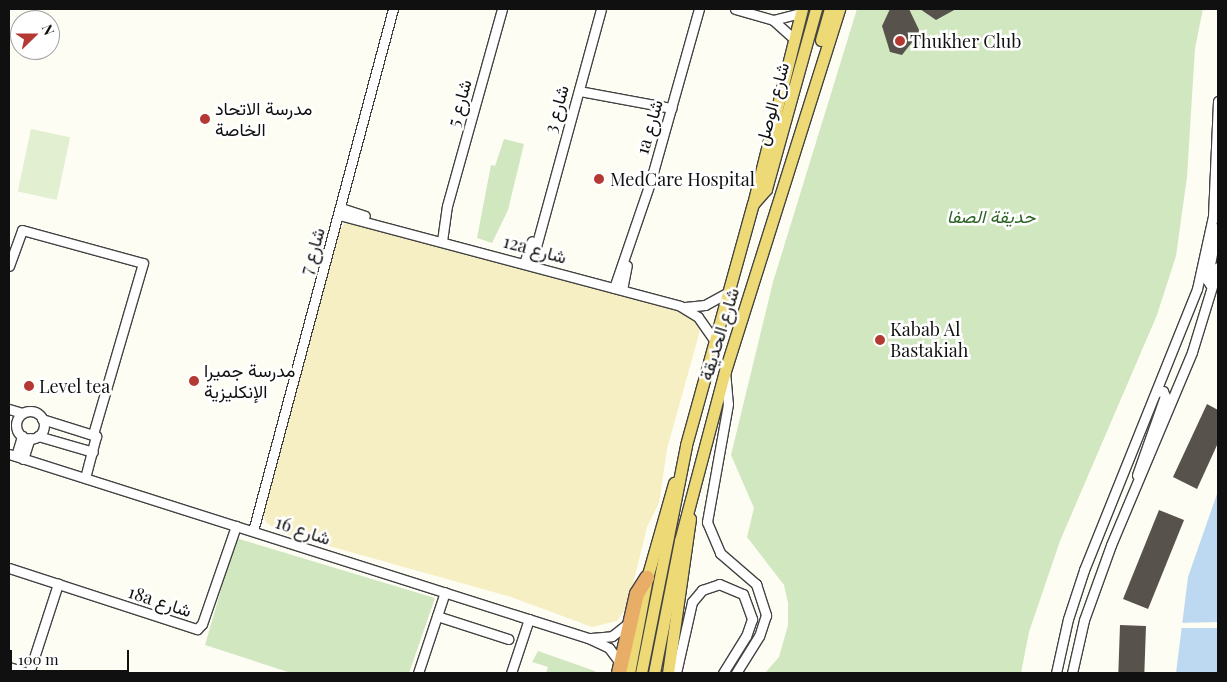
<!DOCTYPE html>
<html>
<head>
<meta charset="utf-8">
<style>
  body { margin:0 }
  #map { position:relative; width:1227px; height:682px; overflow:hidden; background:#fefdf4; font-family:"Playfair Display",Vazirmatn,serif }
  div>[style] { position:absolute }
  .green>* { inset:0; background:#d0e7c0 }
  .sand>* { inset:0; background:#f6efc4 }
  .pitch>* { inset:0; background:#e2efd1; transform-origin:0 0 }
  .water>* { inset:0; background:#bdd9f1 }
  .pier>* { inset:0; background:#fefdf4 }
  .building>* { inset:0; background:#58524d; transform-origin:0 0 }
  .roads { filter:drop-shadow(1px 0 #434343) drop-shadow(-1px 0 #434343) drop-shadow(0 1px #434343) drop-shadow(0 -1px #434343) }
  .minor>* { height:9px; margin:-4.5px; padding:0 4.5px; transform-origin:4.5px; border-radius:4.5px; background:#fff }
  .minor>.ring { margin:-4.5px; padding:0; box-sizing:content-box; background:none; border:9px solid #fff; border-radius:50% }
  .major>* { height:11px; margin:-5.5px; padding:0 5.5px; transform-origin:5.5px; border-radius:5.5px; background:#edda76 }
  .highway>* { height:14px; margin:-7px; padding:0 7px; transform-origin:7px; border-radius:7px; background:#e8ae68 }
  .dots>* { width:14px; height:14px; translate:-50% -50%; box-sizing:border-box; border:2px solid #fff; border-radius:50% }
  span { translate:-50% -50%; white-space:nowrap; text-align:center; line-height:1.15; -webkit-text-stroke:5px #fff; paint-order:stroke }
  .poi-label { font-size:18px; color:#101010 }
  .left { translate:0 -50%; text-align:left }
  .street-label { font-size:18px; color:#101010 }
  .park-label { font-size:18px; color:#2c6325; font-style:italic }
  .frame { position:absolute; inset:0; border:10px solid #101010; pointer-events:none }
  .north { position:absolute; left:10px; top:10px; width:50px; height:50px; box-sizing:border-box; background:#fff; border:1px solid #9f9f9f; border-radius:50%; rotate:68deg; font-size:14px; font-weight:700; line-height:20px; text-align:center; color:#101010 }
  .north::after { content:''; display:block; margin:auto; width:18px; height:22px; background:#b53933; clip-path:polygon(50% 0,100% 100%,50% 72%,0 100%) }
  .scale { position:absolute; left:10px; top:650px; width:119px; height:22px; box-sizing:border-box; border:2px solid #101010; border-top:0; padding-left:6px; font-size:15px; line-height:18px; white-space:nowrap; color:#101010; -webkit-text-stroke:4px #fff; paint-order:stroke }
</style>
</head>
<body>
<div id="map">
  <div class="green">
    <i style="clip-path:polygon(857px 9px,1203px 9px,1195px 48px,1187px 177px,1176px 256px,1157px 315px,1060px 541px,1029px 632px,1021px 673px,765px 673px,779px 657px,788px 625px,788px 603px,784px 585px,747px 537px,754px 508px,731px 455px,773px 282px)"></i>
    <i style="clip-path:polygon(504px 139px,524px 144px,508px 210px,492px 243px,477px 238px,491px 165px,495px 166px)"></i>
    <i style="clip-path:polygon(236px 538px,435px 598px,409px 673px,291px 673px,205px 645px)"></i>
    <i style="clip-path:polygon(538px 651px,595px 671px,595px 673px,546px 673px,548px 667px,532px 662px)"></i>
  </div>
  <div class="sand">
    <i style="clip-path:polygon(364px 216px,688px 305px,701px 327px,667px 449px,659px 503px,647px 527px,628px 605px,617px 621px,592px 627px,511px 597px,279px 532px,266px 522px,262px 513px,272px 469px,275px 470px,336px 235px,346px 221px)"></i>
  </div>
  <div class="pitch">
    <i style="left:31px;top:129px;width:40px;height:64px;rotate:12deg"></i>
  </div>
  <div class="water">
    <i style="clip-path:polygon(1218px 491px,1218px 673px,1176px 673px,1188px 577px)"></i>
  </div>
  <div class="pier">
    <i style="clip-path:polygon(1218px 622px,1218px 628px,1178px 628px,1178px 623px)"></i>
  </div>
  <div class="building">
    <i style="clip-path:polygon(890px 9px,909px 9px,920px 32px,902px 55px,890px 52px,882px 26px)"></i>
    <i style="clip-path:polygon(920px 9px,956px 9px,936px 20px)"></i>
    <i style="clip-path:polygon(1207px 404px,1218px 410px,1218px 443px,1197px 489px,1173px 477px)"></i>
    <i style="left:1159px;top:510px;width:27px;height:96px;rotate:22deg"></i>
    <i style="left:1120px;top:625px;width:26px;height:48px;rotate:2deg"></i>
  </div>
  <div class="roads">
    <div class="minor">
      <i style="left:735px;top:9px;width:40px;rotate:16deg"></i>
      <i style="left:773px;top:20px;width:28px;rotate:42deg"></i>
      <i style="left:773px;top:20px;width:29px;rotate:-14deg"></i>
      <i style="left:579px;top:91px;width:94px;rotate:10.5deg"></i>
      <i style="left:341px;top:208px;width:25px;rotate:18deg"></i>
      <i style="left:339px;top:215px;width:353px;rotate:14.9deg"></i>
      <i style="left:680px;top:306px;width:21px;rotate:31deg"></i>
      <i style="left:698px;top:317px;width:28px;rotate:55deg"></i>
      <i style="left:442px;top:241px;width:35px;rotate:-82deg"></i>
      <i style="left:447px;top:206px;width:205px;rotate:-74.4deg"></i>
      <i style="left:524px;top:263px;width:23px;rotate:-70deg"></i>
      <i style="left:531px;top:265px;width:265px;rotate:-74.7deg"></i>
      <i style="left:9px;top:266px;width:38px;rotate:-70deg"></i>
      <i style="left:22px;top:230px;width:125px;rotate:15.3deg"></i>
      <i style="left:143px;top:263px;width:178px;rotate:106.3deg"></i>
      <i style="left:1215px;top:281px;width:6px;rotate:149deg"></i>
      <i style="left:1210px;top:284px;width:5px;rotate:-127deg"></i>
      <i style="left:1207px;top:280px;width:53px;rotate:-79.1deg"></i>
      <i style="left:614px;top:288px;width:111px;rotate:-71.1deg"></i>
      <i style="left:650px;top:183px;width:181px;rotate:-74.3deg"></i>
      <i style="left:622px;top:290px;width:25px;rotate:-79deg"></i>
      <i style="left:685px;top:307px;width:20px;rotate:-6deg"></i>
      <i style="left:705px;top:305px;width:25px;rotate:-29deg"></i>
      <i style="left:725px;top:371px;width:33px;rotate:85deg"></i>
      <i style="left:728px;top:404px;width:120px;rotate:100.1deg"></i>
      <i style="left:707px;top:522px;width:34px;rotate:67deg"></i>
      <i style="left:720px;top:553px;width:48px;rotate:40.7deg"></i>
      <i style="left:756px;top:584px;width:33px;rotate:72deg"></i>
      <i style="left:766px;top:615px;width:22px;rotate:108deg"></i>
      <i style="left:759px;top:636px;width:44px;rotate:121.9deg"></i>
      <i style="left:9px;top:409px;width:14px;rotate:17deg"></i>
      <i class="ring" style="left:16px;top:411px;width:19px;height:19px"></i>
      <i style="left:42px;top:419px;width:57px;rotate:17.5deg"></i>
      <i style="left:96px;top:436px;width:43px;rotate:104.7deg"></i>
      <i style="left:38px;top:436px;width:57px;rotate:16.2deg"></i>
      <i style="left:9px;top:454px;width:608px;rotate:17.63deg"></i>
      <i style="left:588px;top:638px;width:23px;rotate:25deg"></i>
      <i style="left:609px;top:648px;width:20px;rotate:53deg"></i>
      <i style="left:16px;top:456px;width:21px;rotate:-73deg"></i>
      <i style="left:23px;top:459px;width:22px;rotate:-72deg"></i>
      <i style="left:1137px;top:475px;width:84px;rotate:-70.5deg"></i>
      <i style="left:1165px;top:396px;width:5px;rotate:-112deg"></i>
      <i style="left:1163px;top:391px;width:5px;rotate:169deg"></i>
      <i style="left:253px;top:531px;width:540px;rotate:-74.99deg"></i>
      <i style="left:9px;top:568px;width:198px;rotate:18deg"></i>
      <i style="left:197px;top:629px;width:7px;rotate:-45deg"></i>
      <i style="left:202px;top:624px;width:104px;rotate:-70.9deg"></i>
      <i style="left:437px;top:616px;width:75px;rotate:17.9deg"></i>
      <i style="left:591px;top:638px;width:21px;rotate:-5deg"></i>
      <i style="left:612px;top:636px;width:23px;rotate:-38deg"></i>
      <i style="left:9px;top:667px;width:19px;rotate:18deg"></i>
      <i style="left:29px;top:673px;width:94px;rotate:-72deg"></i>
      <i style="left:418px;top:673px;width:85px;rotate:-71.6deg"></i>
      <i style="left:511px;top:673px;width:57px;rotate:-71.6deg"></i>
      <i style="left:676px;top:673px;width:73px;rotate:-77.3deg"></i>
      <i style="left:692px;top:602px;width:16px;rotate:-50deg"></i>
      <i style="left:702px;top:590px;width:18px;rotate:-19deg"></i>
      <i style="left:719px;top:584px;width:26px;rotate:23deg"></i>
      <i style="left:743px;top:594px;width:27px;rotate:70deg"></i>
      <i style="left:752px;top:619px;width:18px;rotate:109deg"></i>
      <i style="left:746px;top:636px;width:44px;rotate:121.9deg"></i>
      <i style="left:1056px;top:673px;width:55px;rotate:-77.5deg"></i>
      <i style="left:1068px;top:619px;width:52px;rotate:-71.9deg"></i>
      <i style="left:1084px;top:570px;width:303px;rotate:-68.1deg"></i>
      <i style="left:1197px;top:289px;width:75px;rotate:-77.6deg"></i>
      <i style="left:1213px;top:216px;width:115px;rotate:-87.5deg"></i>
      <i style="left:1072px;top:673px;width:54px;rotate:-77.2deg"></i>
      <i style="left:1084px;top:620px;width:80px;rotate:-70.2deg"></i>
      <i style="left:1111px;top:545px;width:209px;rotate:-67.2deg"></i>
      <i style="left:1192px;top:352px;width:89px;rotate:-73deg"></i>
    </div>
    <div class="major">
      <i style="left:821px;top:40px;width:32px;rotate:-74deg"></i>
      <i style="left:753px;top:204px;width:20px;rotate:-49deg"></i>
      <i style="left:766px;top:189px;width:187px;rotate:-74.5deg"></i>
      <i style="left:629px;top:673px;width:97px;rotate:-79.3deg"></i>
      <i style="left:647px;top:578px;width:99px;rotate:-74.1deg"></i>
      <i style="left:641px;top:673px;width:232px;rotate:-78.8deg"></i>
      <i style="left:686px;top:445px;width:250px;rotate:-74.5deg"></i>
      <i style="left:753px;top:204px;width:201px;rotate:-75.9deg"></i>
      <i style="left:654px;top:673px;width:135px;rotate:-78.9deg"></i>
      <i style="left:680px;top:541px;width:176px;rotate:-75.2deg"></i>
      <i style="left:725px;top:371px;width:380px;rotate:-72.5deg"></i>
      <i style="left:668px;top:673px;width:156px;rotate:-81.9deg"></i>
    </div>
    <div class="highway">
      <i style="left:619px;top:673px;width:81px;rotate:-77.2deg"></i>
      <i style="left:637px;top:594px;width:19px;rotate:-58deg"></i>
    </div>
  </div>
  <div class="dots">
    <i style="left:900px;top:41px;background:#b53933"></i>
    <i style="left:205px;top:119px;background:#b53933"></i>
    <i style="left:599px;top:179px;background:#b53933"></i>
    <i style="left:880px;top:340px;background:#b53933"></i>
    <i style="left:194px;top:381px;background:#b53933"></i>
    <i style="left:29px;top:386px;background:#b53933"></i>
  </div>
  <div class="poi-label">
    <span class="left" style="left:910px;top:41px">Thukher Club</span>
    <span class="left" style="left:215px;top:119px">مدرسة الاتحاد<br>الخاصة</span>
    <span class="left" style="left:610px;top:179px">MedCare Hospital</span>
    <span class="left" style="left:890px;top:340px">Kabab Al<br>Bastakiah</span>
    <span class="left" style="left:204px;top:381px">مدرسة جميرا<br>الإنكليزية</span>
    <span class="left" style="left:39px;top:386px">Level tea</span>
  </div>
  <div class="street-label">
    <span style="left:459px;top:103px;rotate:-74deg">شارع 5</span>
    <span style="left:772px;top:104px;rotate:-75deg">شارع الوصل</span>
    <span style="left:556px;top:109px;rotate:-74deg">شارع 3</span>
    <span style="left:649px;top:127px;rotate:-74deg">1a شارع</span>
    <span style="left:535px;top:249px;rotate:15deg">12a شارع</span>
    <span style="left:312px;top:251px;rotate:-74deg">شارع 7</span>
    <span style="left:719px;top:334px;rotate:-73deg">شارع الحديقة</span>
    <span style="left:303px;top:530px;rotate:18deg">شارع 16</span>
    <span style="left:160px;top:601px;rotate:18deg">18a شارع</span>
  </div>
  <div class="park-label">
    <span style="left:991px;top:216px">حديقة الصفا</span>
  </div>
  <div class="frame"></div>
  <div class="north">N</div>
  <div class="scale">100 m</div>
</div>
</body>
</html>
